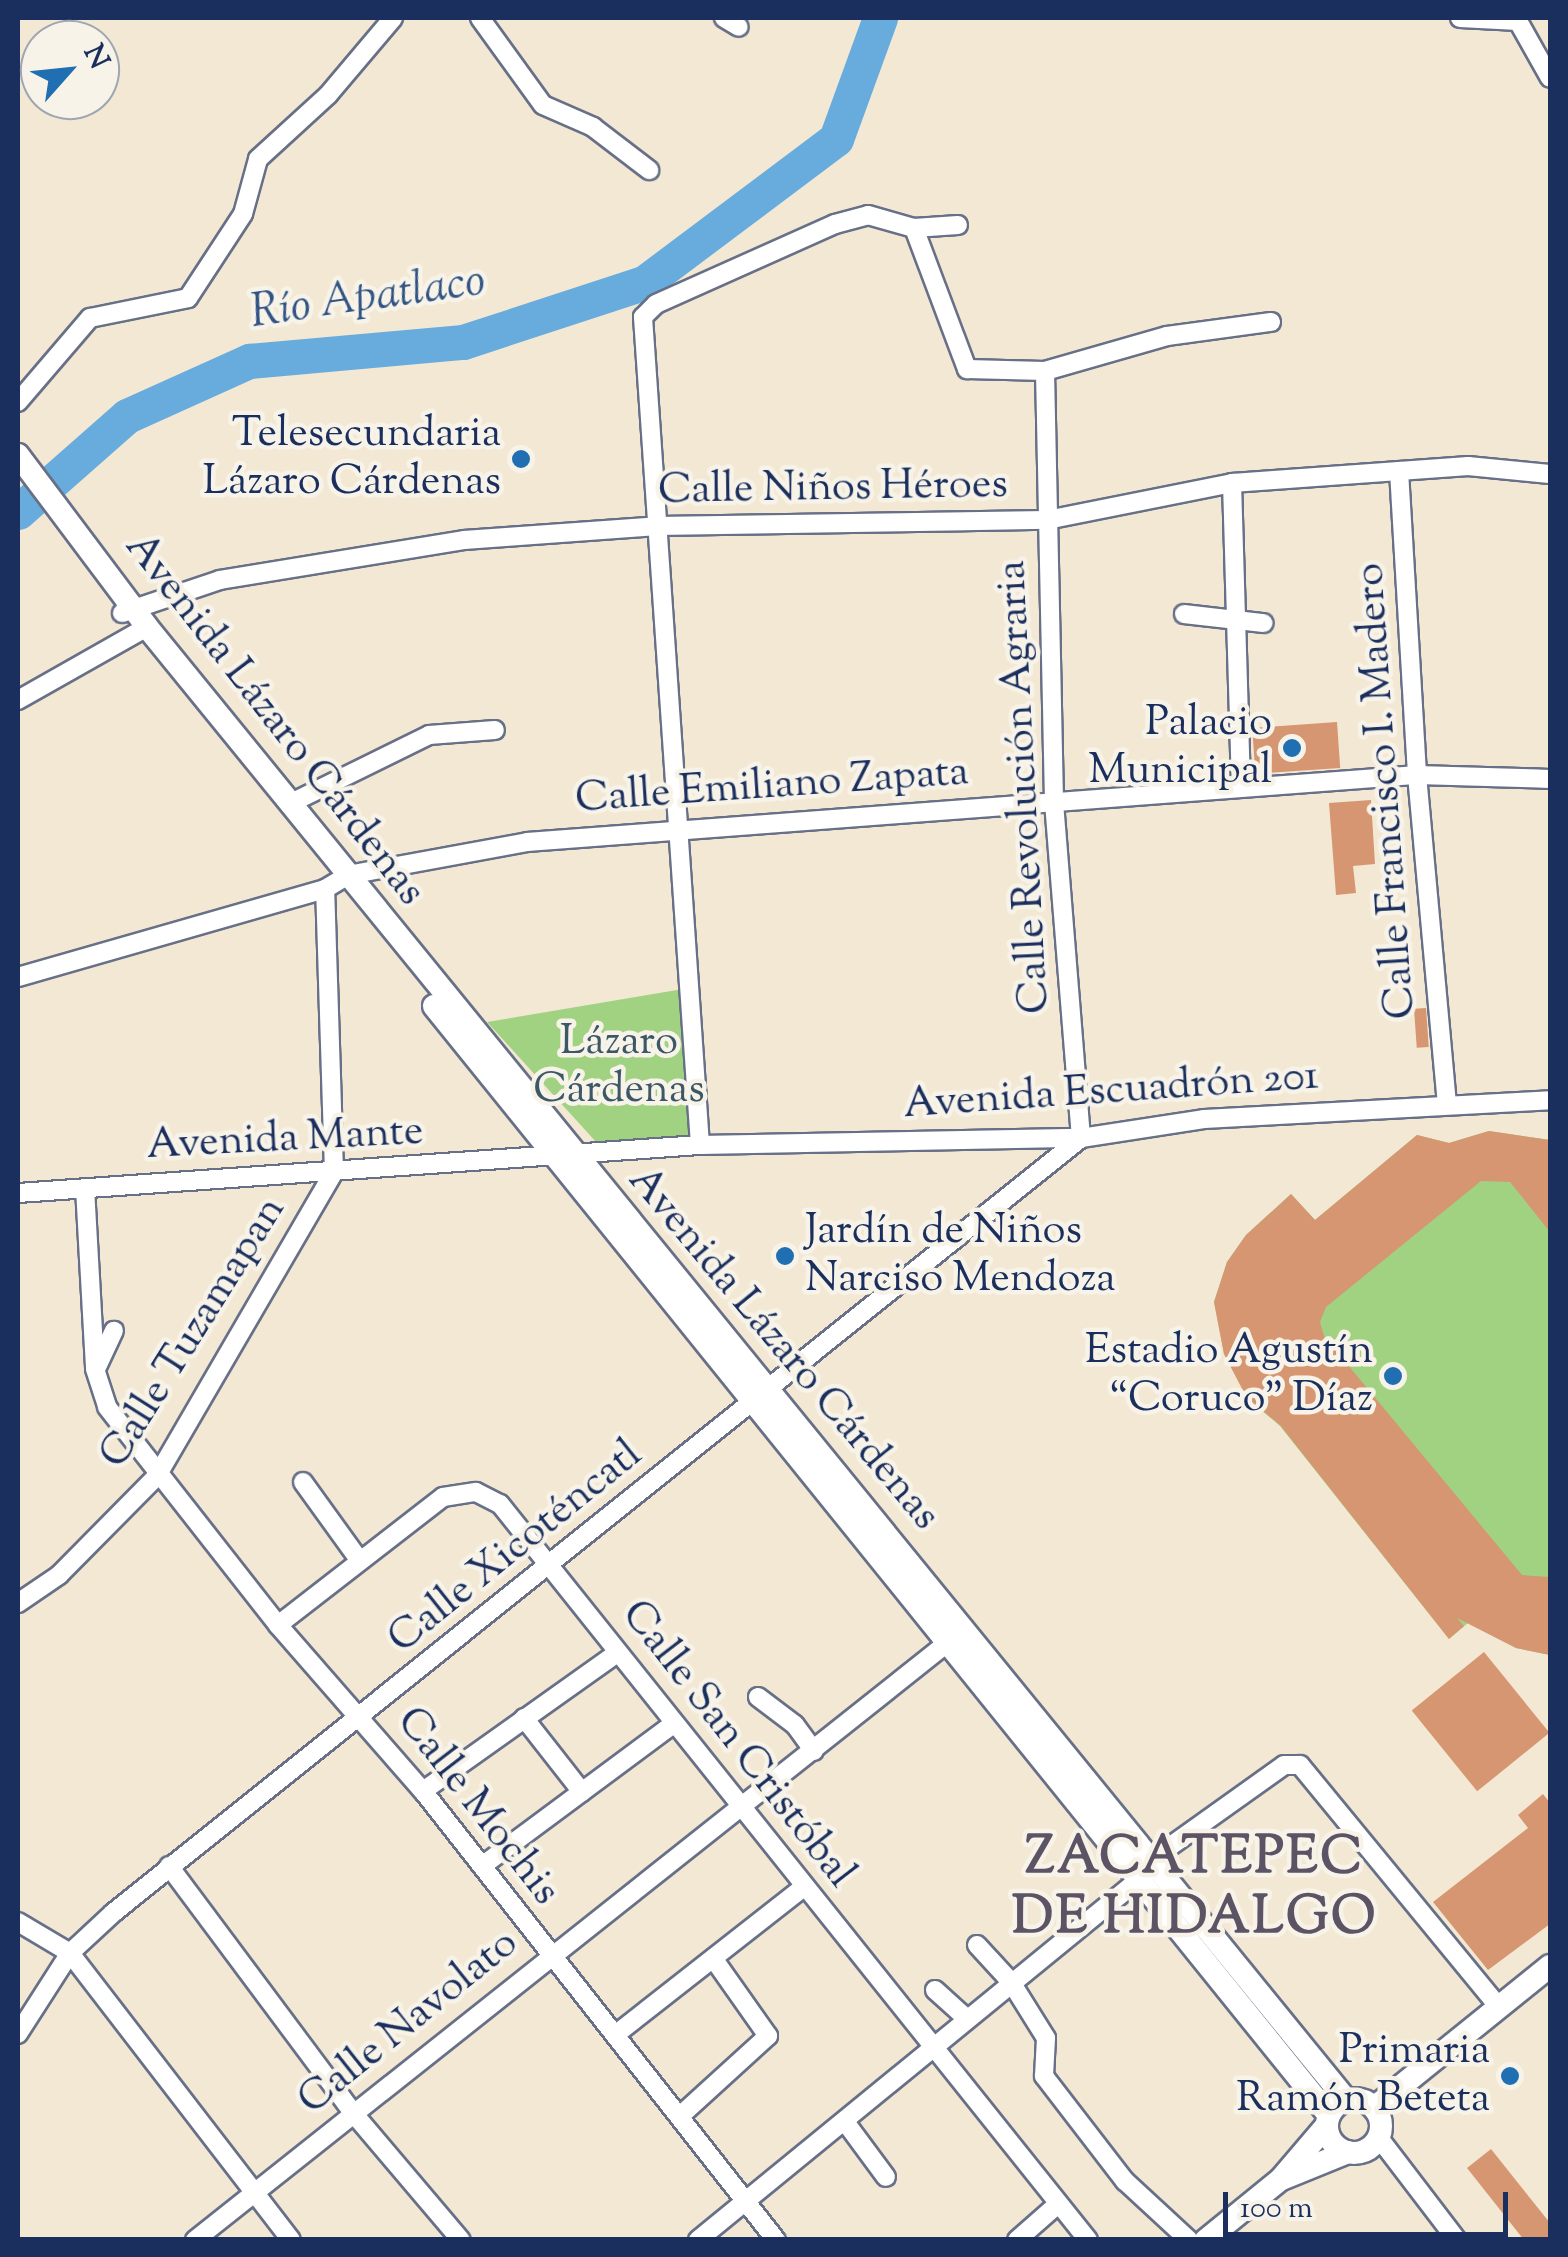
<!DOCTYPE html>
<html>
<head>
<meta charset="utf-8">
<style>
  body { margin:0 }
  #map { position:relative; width:1568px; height:2257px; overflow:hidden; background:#f3e8d3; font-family:"Sorts Mill Goudy",serif }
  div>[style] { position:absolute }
  .green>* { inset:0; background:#a0d282 }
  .river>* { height:35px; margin:-17.5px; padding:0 17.5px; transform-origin:17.5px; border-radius:17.5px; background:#68acde }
  .building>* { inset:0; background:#d69672; transform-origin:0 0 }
  .roads { filter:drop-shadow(2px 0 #677087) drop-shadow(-2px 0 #677087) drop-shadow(0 2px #677087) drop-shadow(0 -2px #677087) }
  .street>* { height:18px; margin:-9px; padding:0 9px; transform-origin:9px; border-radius:9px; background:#fff }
  .secondary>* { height:22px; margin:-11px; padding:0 11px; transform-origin:11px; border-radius:11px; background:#fff }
  .secondary>.ring { margin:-11px; padding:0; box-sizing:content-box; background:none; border:22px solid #fff; border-radius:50% }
  .dots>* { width:28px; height:28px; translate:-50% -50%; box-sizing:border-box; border:5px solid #f7f3e8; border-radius:50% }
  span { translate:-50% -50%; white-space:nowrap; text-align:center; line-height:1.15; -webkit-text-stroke:9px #f7f3e8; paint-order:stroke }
  .poi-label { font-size:42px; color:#1b2f5e }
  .right { translate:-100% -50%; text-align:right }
  .left { translate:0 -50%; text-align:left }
  .street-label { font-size:42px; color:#1b2f5e }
  .park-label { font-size:42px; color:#3c5867 }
  .water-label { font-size:45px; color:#325484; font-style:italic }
  .district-label { font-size:52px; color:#5c5365; font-weight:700; letter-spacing:2.5px }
  .frame { position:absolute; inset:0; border:20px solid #1b2f5e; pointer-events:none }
  .north { position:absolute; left:20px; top:20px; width:100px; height:100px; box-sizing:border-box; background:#f7f3e8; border:2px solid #9fa5b1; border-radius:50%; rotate:63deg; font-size:28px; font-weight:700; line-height:40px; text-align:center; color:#1b2f5e }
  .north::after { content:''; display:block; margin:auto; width:35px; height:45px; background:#1f6fb2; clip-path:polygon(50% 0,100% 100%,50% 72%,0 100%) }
  .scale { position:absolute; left:1223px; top:2192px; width:285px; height:45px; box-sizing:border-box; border:5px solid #1b2f5e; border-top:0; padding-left:12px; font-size:30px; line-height:35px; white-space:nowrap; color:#1b2f5e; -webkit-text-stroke:8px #f7f3e8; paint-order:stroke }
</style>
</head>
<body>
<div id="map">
  <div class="green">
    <i style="clip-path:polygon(683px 989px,690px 1135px,597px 1143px,487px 1022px)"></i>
    <i style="clip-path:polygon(1489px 1131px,1550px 1140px,1550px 1655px,1516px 1648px,1468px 1623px,1449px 1639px,1280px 1426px,1247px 1398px,1224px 1354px,1214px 1302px,1227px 1262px,1246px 1235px,1291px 1194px,1315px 1220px,1417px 1135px,1449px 1143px)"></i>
  </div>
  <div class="river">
    <i style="left:18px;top:512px;width:145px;rotate:-41.4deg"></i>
    <i style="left:127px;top:416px;width:134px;rotate:-24.3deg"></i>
    <i style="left:249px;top:361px;width:215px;rotate:-5.1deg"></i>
    <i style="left:463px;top:342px;width:190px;rotate:-18.1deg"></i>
    <i style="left:644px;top:283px;width:240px;rotate:-36.9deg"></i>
    <i style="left:836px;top:139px;width:129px;rotate:-70deg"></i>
  </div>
  <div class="building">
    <i style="left:1337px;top:722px;width:46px;height:85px;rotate:86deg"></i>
    <i style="clip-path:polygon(1371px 800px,1375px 864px,1353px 866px,1356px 893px,1336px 895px,1329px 803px)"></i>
    <i style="left:1426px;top:1008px;width:39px;height:12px;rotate:86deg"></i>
    <i style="clip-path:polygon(1489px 1131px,1550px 1140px,1550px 1232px,1510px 1182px,1481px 1181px,1326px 1307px,1320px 1322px,1324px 1336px,1522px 1575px,1550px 1577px,1550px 1655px,1516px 1648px,1457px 1618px,1464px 1626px,1449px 1639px,1280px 1425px,1247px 1398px,1224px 1354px,1214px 1302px,1227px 1262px,1246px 1235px,1291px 1194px,1315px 1220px,1417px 1135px,1449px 1143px)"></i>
    <i style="left:1484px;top:1652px;width:104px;height:93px;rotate:51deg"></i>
    <i style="clip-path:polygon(1543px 1794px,1550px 1803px,1550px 1924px,1488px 1970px,1433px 1902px,1528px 1828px,1518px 1815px)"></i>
    <i style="clip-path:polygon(1491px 2149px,1550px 2223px,1550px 2240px,1524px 2240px,1467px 2168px)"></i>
  </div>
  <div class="roads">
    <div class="street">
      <i style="left:480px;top:18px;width:107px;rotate:54.1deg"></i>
      <i style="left:543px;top:105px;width:55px;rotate:23.7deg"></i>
      <i style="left:593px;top:127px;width:71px;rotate:37.5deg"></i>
      <i style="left:724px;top:18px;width:17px;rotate:31deg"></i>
      <i style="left:1460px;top:18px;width:58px;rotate:3deg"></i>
      <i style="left:1518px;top:21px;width:65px;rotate:60.7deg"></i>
      <i style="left:914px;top:228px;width:151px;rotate:69.4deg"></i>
      <i style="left:967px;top:369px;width:78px;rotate:1.5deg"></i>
      <i style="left:1045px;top:371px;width:127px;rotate:-16deg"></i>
      <i style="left:1167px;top:336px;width:105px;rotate:-7.7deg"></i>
      <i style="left:18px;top:402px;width:111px;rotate:-49.4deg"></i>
      <i style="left:90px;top:318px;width:100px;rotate:-11.5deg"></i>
      <i style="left:188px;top:298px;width:100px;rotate:-56.8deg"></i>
      <i style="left:243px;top:214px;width:57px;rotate:-74.7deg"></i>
      <i style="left:258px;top:159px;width:95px;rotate:-42.4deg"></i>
      <i style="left:328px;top:95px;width:101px;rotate:-49.8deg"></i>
      <i style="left:1399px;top:471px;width:305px;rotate:86.6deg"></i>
      <i style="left:1417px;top:775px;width:331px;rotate:84.8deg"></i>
      <i style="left:1232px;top:483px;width:303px;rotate:88.3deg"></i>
      <i style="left:122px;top:613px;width:103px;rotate:-18.6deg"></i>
      <i style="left:220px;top:580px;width:247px;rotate:-9.3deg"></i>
      <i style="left:464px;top:540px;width:194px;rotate:-4.1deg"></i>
      <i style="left:657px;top:526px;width:390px;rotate:-0.9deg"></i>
      <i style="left:1047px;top:520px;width:189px;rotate:-11.3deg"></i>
      <i style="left:1232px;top:483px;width:237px;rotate:-4.1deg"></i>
      <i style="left:1468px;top:466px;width:82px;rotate:5.6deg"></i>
      <i style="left:1184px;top:614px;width:80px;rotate:6.5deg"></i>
      <i style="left:18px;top:700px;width:148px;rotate:-29.5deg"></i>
      <i style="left:291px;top:803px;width:154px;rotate:-26.2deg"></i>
      <i style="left:429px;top:735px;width:66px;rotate:-4.3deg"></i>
      <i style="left:18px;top:977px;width:319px;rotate:-16deg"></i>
      <i style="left:325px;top:889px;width:27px;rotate:-31deg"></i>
      <i style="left:348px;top:875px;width:182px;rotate:-10.4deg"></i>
      <i style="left:527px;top:842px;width:893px;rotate:-4.31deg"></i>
      <i style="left:1417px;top:775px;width:133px;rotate:1.7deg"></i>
      <i style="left:700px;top:1145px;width:830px;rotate:-93.94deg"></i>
      <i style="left:643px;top:317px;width:18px;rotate:-45deg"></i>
      <i style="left:656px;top:304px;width:196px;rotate:-24.1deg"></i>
      <i style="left:835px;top:224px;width:34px;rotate:-15deg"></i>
      <i style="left:868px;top:215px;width:48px;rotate:15.8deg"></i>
      <i style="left:914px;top:228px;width:44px;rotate:-3.9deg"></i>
      <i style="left:85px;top:1188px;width:181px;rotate:86.8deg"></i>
      <i style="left:95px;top:1369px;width:40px;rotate:72deg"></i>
      <i style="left:107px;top:1407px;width:277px;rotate:51.9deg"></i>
      <i style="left:278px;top:1625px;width:220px;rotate:48.9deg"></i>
      <i style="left:423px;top:1791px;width:571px;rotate:51.83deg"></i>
      <i style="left:18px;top:1193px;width:684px;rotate:-4.03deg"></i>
      <i style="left:700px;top:1145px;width:381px;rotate:-1.1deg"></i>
      <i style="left:1081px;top:1138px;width:124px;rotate:-8.8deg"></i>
      <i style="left:1204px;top:1119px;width:347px;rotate:-3.1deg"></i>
      <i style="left:97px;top:1367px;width:40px;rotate:-65deg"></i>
      <i style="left:303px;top:1482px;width:97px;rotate:54.2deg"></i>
      <i style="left:18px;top:1603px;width:50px;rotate:-34.3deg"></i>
      <i style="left:59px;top:1575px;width:139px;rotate:-45.3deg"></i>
      <i style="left:157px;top:1476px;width:352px;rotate:-59.8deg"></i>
      <i style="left:334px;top:1172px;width:283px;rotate:-91.8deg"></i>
      <i style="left:278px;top:1625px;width:209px;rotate:-37.8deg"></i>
      <i style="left:443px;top:1497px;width:33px;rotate:-9deg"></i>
      <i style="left:476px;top:1492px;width:27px;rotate:27deg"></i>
      <i style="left:500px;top:1504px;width:942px;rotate:51.38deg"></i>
      <i style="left:758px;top:1697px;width:46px;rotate:37.1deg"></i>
      <i style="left:795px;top:1725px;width:32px;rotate:54deg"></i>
      <i style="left:524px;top:1718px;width:94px;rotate:51.9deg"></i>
      <i style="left:423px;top:1791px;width:238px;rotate:-35.4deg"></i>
      <i style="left:1151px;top:1860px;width:163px;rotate:-35.5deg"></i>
      <i style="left:1284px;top:1765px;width:16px"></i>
      <i style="left:1300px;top:1765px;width:313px;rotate:50.6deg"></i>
      <i style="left:169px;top:1866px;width:309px;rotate:53.3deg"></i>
      <i style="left:354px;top:2114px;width:165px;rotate:49.7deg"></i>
      <i style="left:482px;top:1866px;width:237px;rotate:-36.6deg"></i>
      <i style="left:18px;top:1922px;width:61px;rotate:30.8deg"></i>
      <i style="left:70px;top:1953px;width:362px;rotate:52.4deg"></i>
      <i style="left:977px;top:1945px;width:50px;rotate:47.4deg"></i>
      <i style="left:1011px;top:1982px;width:66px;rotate:58deg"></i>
      <i style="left:1046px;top:2038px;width:38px;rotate:93deg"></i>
      <i style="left:1044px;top:2076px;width:133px;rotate:52.4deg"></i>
      <i style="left:1125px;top:2181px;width:87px;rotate:42.7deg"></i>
      <i style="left:935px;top:1990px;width:42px;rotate:42.1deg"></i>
      <i style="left:18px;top:2034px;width:96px;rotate:-57.3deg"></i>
      <i style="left:70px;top:1953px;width:59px;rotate:-42.9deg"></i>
      <i style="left:113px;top:1913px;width:1240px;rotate:-38.68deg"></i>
      <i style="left:1081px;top:1138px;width:338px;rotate:-94.6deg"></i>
      <i style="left:1054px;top:801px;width:430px;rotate:-91.2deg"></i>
      <i style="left:615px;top:2035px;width:240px;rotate:-38.1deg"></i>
      <i style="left:680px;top:2116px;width:119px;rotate:-42.3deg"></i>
      <i style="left:768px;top:2036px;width:95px;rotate:-125.2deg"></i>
      <i style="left:846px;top:2123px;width:67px;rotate:53.5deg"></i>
      <i style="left:1379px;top:2138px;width:128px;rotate:52.6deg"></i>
      <i style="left:195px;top:2240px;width:965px;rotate:-38.44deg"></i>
      <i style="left:698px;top:2240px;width:574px;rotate:-39.27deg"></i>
      <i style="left:1017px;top:2240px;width:53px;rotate:-41.2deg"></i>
    </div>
    <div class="secondary">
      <i style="left:18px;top:455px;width:215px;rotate:53.1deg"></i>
      <i style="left:147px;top:627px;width:1899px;rotate:50.85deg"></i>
      <i style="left:434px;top:1006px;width:1425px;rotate:51.1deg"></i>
      <i class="ring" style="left:1327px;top:2099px;width:32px;height:32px"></i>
      <i style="left:1374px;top:2108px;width:226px;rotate:-38.9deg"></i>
      <i style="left:1284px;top:2178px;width:69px;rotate:-22.1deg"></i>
      <i style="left:1206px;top:2240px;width:97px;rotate:-39.1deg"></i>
      <i style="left:1281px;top:2179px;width:71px;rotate:-49.6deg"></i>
    </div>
  </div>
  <div class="dots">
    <i style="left:521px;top:459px;background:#1f6fb2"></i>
    <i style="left:1292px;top:748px;background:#1f6fb2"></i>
    <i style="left:785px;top:1256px;background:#1f6fb2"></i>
    <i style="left:1393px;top:1376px;background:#1f6fb2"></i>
    <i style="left:1510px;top:2076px;background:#1f6fb2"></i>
  </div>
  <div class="poi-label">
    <span class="right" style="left:501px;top:459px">Telesecundaria<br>Lázaro Cárdenas</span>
    <span class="right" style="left:1272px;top:748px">Palacio<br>Municipal</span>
    <span class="left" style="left:805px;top:1256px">Jardín de Niños<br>Narciso Mendoza</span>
    <span class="right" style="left:1373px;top:1376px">Estadio Agustín<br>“Coruco” Díaz</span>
    <span class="right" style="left:1490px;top:2076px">Primaria<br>Ramón Beteta</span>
  </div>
  <div class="street-label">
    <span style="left:833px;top:489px;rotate:-1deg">Calle Niños Héroes</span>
    <span style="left:274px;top:720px;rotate:52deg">Avenida Lázaro Cárdenas</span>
    <span style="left:772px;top:787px;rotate:-4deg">Calle Emiliano Zapata</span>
    <span style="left:1025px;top:787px;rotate:-93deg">Calle Revolución Agraria</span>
    <span style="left:1387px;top:791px;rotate:-94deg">Calle Francisco I. Madero</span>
    <span style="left:1111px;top:1092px;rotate:-4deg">Avenida Escuadrón 201</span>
    <span style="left:285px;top:1140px;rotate:-3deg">Avenida Mante</span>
    <span style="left:194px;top:1333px;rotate:-58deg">Calle Tuzamapan</span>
    <span style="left:783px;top:1349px;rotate:50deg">Avenida Lázaro Cárdenas</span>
    <span style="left:516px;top:1548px;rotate:-39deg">Calle Xicoténcatl</span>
    <span style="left:737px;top:1745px;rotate:52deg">Calle San Cristóbal</span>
    <span style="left:477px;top:1807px;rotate:52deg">Calle Mochis</span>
    <span style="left:409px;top:2023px;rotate:-39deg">Calle Navolato</span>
  </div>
  <div class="park-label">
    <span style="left:619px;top:1067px">Lázaro<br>Cárdenas</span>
  </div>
  <div class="water-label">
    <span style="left:368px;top:299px;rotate:-8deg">Río Apatlaco</span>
  </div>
  <div class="district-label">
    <span style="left:1195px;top:1890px">ZACATEPEC<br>DE HIDALGO</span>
  </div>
  <div class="frame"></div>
  <div class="north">N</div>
  <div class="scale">100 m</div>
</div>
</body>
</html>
